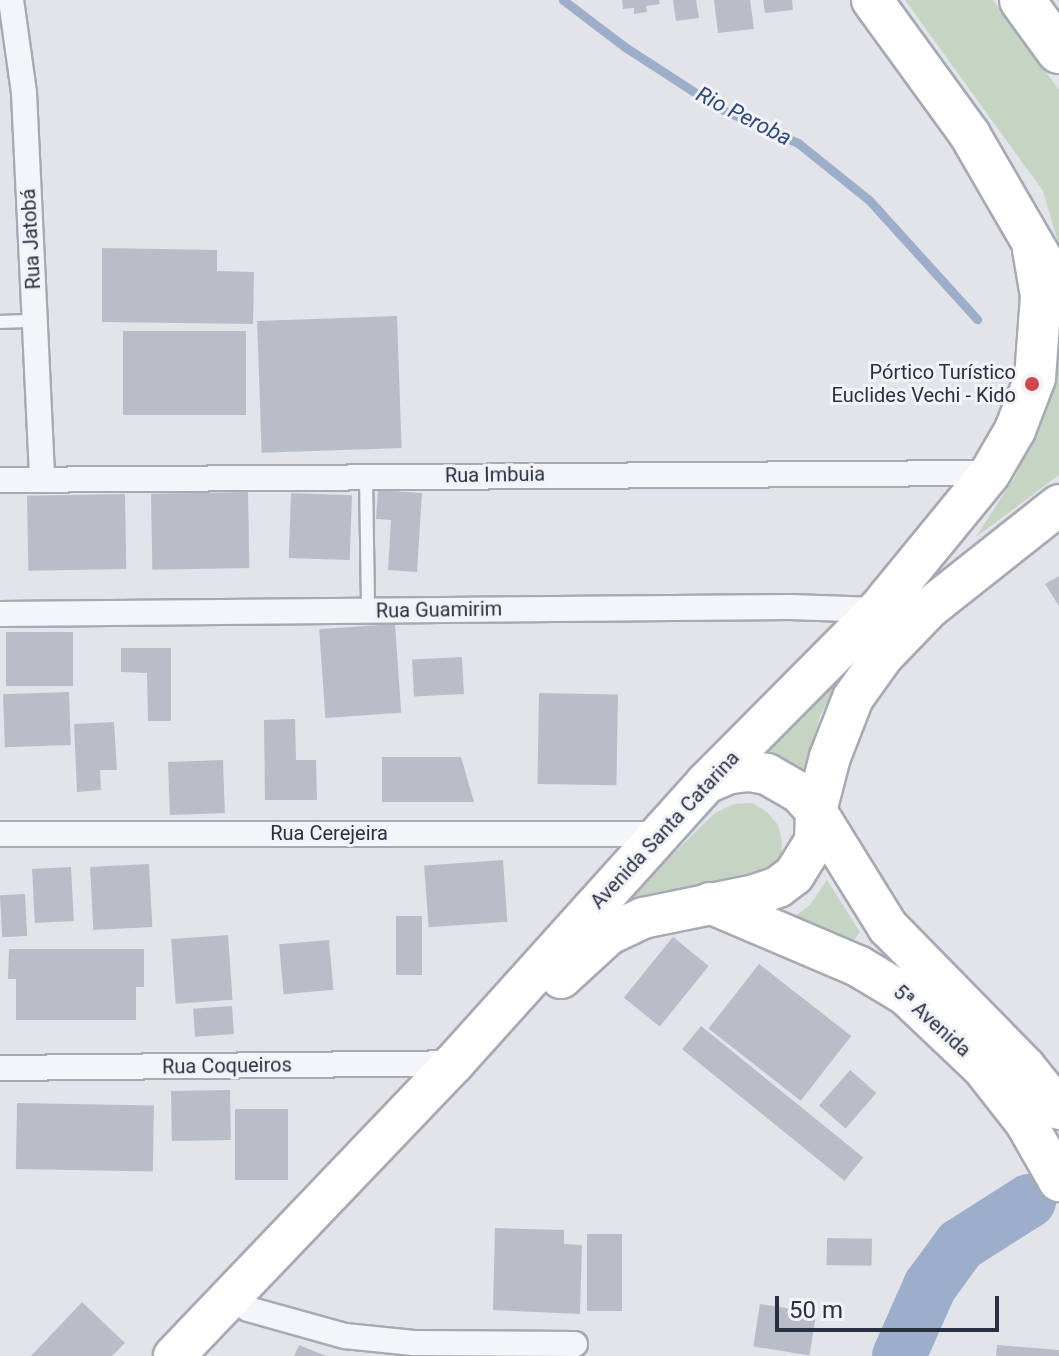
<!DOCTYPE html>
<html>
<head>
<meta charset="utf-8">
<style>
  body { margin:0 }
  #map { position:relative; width:1059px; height:1356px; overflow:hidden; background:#e2e4ea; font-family:Roboto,sans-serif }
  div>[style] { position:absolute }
  .green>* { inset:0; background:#c5d4c3 }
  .stream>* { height:9px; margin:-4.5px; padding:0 4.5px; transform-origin:4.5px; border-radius:4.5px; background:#9caeca }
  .river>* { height:54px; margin:-27px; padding:0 27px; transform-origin:27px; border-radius:27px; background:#9caeca }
  .building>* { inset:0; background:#b9bdc7; transform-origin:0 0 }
  .roads { filter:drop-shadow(2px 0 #a7aab4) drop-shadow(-2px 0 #a7aab4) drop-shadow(0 2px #a7aab4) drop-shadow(0 -2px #a7aab4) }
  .lane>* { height:12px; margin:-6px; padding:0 6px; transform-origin:6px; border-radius:6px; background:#f4f5f8 }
  .street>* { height:24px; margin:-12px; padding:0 12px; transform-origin:12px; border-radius:12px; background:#f4f5f8 }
  .primary>* { height:40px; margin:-20px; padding:0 20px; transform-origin:20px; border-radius:20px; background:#fff }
  .highway>* { height:44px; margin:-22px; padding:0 22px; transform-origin:22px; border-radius:22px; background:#fff }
  .dots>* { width:22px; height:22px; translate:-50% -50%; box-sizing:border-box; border:4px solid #f1f3f8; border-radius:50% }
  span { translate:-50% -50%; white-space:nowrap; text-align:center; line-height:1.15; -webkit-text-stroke:6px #f1f3f8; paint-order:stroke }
  .street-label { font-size:20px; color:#293042 }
  .poi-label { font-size:20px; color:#293042 }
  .right { translate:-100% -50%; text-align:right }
  .water-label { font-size:22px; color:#334a77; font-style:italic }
  .scale { position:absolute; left:775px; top:1296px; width:224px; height:36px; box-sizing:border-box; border:4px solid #293042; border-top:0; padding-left:10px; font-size:24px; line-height:28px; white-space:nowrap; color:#293042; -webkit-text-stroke:6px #f1f3f8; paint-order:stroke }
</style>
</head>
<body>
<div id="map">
  <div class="green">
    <i style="clip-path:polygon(905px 0,993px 0,1059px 90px,1059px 246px,1043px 191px)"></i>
    <i style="clip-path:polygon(1059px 344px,1059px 475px,976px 537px,1016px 475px,1048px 395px)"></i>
    <i style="clip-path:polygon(847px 664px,820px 716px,804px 774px,752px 759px)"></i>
    <i style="clip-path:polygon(752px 803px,767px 812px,778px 825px,782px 842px,781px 858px,766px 873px,752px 881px,622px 904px,715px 813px,734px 804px)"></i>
    <i style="clip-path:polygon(827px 880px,860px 932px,845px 952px,782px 926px,810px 905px)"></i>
  </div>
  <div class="stream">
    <i style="left:563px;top:0;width:78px;rotate:37.2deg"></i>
    <i style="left:625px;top:47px;width:112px;rotate:33deg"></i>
    <i style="left:719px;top:108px;width:86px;rotate:23.9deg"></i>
    <i style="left:798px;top:143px;width:91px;rotate:38.8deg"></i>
    <i style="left:869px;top:200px;width:161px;rotate:47.8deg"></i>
  </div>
  <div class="river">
    <i style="left:899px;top:1356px;width:77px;rotate:-66.1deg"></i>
    <i style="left:930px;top:1286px;width:51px;rotate:-53.8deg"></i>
    <i style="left:960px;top:1245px;width:82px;rotate:-32.5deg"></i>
  </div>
  <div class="building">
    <i style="clip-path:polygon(622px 0,659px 0,660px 4px,646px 6px,647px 12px,634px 14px,634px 8px,623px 9px)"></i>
    <i style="clip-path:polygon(673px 0,696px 0,699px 18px,676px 21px)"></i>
    <i style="clip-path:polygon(714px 0,750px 0,754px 29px,718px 33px)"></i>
    <i style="clip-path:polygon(763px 0,792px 0,793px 10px,765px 13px)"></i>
    <i style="clip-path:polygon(102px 248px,217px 250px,217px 271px,254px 272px,253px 324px,102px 322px)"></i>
    <i style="left:397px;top:316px;width:132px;height:140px;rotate:88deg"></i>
    <i style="left:123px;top:331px;width:123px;height:84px"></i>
    <i style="clip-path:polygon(378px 490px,422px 493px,417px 572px,388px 570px,391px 520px,376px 519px)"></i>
    <i style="left:248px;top:492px;width:76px;height:97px;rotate:89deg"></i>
    <i style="left:291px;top:493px;width:61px;height:65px;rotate:2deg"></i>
    <i style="left:125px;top:494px;width:75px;height:98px;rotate:89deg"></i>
    <i style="clip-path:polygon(1059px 576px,1059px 606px,1045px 584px)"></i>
    <i style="left:395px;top:624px;width:89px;height:76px;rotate:86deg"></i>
    <i style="left:6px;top:632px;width:67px;height:54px"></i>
    <i style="clip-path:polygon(121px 648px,171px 648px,171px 721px,148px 721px,147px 673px,121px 672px)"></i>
    <i style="left:462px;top:657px;width:37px;height:50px;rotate:87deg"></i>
    <i style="left:69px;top:692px;width:53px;height:66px;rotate:88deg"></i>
    <i style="left:539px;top:693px;width:79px;height:91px;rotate:1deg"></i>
    <i style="clip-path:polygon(295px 719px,296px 760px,316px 760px,317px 800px,265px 800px,264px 720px)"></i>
    <i style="clip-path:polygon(114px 722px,117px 770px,100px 770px,101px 790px,77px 792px,74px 724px)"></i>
    <i style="clip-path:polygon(382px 757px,461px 757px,474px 802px,382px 802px)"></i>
    <i style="left:223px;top:760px;width:53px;height:55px;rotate:88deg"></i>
    <i style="left:503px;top:860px;width:62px;height:79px;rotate:86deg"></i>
    <i style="left:149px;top:864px;width:63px;height:59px;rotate:87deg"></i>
    <i style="left:71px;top:867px;width:54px;height:39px;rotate:87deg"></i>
    <i style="left:25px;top:894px;width:42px;height:25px;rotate:87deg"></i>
    <i style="left:396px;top:916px;width:26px;height:59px"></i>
    <i style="left:228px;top:935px;width:65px;height:57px;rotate:86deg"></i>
    <i style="left:673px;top:937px;width:46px;height:78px;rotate:39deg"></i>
    <i style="left:329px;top:940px;width:50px;height:50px;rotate:85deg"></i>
    <i style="clip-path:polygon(9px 949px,144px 949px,144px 987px,136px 987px,136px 1020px,16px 1020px,16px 979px,8px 979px)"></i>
    <i style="left:759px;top:964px;width:117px;height:82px;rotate:38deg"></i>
    <i style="left:232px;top:1006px;width:28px;height:39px;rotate:86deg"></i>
    <i style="left:701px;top:1026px;width:209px;height:30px;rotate:39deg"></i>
    <i style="left:850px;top:1070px;width:35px;height:47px;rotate:41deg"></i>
    <i style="left:230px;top:1090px;width:50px;height:59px;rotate:89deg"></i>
    <i style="left:17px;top:1103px;width:137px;height:66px;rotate:1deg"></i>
    <i style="left:235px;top:1109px;width:53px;height:71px"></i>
    <i style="clip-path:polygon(495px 1228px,564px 1230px,564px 1244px,582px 1245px,580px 1314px,493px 1310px)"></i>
    <i style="left:587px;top:1234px;width:35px;height:77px"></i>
    <i style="left:827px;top:1238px;width:45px;height:27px;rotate:1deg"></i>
    <i style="clip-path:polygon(82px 1302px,125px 1343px,112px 1356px,31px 1356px)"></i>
    <i style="left:760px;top:1304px;width:57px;height:43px;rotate:9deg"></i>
    <i style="clip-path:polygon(299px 1345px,326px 1356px,294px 1356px)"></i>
    <i style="clip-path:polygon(997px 1345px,1059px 1350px,1059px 1356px,996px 1356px)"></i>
  </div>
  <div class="roads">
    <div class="lane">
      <i style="left:0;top:322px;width:35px;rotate:-2deg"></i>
      <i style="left:366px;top:477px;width:134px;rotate:89.1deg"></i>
    </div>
    <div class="street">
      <i style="left:11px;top:0;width:94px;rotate:82deg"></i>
      <i style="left:24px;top:93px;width:387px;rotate:87.3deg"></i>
      <i style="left:0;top:480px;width:990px;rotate:-0.41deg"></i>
      <i style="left:0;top:614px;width:790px;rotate:-0.51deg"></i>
      <i style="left:790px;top:607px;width:88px;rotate:2deg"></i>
      <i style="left:0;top:834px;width:658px"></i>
      <i style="left:0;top:1068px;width:454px;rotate:-0.6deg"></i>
      <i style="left:248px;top:1309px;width:101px;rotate:15.6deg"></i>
      <i style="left:345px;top:1336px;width:69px;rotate:5.8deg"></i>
      <i style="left:414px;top:1343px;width:161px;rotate:0.4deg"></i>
    </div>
    <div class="primary">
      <i style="left:872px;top:0;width:167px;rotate:54deg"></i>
      <i style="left:970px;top:135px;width:154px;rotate:59.9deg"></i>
      <i style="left:706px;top:783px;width:26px;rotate:-23deg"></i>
      <i style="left:730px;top:773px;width:20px;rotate:-6deg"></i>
      <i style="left:750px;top:771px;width:17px;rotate:10deg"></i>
      <i style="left:767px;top:774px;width:38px;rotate:30deg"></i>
      <i style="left:800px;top:793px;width:24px;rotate:48deg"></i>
      <i style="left:816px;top:811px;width:137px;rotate:58.2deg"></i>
      <i style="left:888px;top:927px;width:196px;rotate:45.6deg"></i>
      <i style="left:1025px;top:1067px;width:54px;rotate:51deg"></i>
      <i style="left:710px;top:903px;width:161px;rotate:23.1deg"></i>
      <i style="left:858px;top:966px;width:56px;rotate:31.1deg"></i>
      <i style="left:906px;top:995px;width:105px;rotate:43.5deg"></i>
      <i style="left:982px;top:1067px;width:71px;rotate:51.8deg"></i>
      <i style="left:1026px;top:1123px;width:67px;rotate:60.4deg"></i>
      <i style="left:561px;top:978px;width:65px;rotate:-42.5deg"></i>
      <i style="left:609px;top:934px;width:38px;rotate:-25deg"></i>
      <i style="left:643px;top:918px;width:114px;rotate:-11.6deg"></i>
      <i style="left:755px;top:895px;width:24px;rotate:-19deg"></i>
      <i style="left:778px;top:887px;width:20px;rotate:-37deg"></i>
      <i style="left:794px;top:875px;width:40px;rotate:-58deg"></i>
      <i style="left:815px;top:841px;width:30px;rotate:-88deg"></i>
      <i style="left:816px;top:811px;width:56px;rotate:-75.5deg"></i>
      <i style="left:830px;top:757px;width:63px;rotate:-68.7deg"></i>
      <i style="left:853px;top:698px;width:52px;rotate:-54.5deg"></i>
      <i style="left:883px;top:656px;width:65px;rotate:-46.2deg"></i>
      <i style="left:928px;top:609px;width:167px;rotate:-38.4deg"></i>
      <i style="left:174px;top:1356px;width:405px;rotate:-46.3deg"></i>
      <i style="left:454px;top:1063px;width:377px;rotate:-48deg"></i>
      <i style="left:706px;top:783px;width:244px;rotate:-45.2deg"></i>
      <i style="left:878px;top:610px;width:177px;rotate:-50.7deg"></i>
      <i style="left:990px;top:473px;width:50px;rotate:-59.8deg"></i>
      <i style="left:1015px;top:430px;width:56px;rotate:-69deg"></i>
      <i style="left:1035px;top:378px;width:82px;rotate:-85.8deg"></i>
      <i style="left:1041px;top:296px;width:48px;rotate:-99.7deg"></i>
    </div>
    <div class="highway">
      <i style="left:1022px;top:0;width:63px;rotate:54deg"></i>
    </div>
  </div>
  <div class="dots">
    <i style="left:1032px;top:384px;background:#d0464c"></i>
  </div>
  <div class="street-label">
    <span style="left:31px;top:239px;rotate:-93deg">Rua Jatobá</span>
    <span style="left:495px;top:475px;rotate:-1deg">Rua Imbuia</span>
    <span style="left:439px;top:610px;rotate:-1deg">Rua Guamirim</span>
    <span style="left:665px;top:830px;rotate:-47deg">Avenida Santa Catarina</span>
    <span style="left:329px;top:833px">Rua Cerejeira</span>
    <span style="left:932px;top:1021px;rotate:42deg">5ª Avenida</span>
    <span style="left:227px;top:1066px;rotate:-1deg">Rua Coqueiros</span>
  </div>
  <div class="poi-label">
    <span class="right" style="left:1016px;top:384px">Pórtico Turístico<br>Euclides Vechi - Kido</span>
  </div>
  <div class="water-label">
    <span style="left:744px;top:116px;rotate:27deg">Rio Peroba</span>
  </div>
  <div class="scale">50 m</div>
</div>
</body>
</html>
